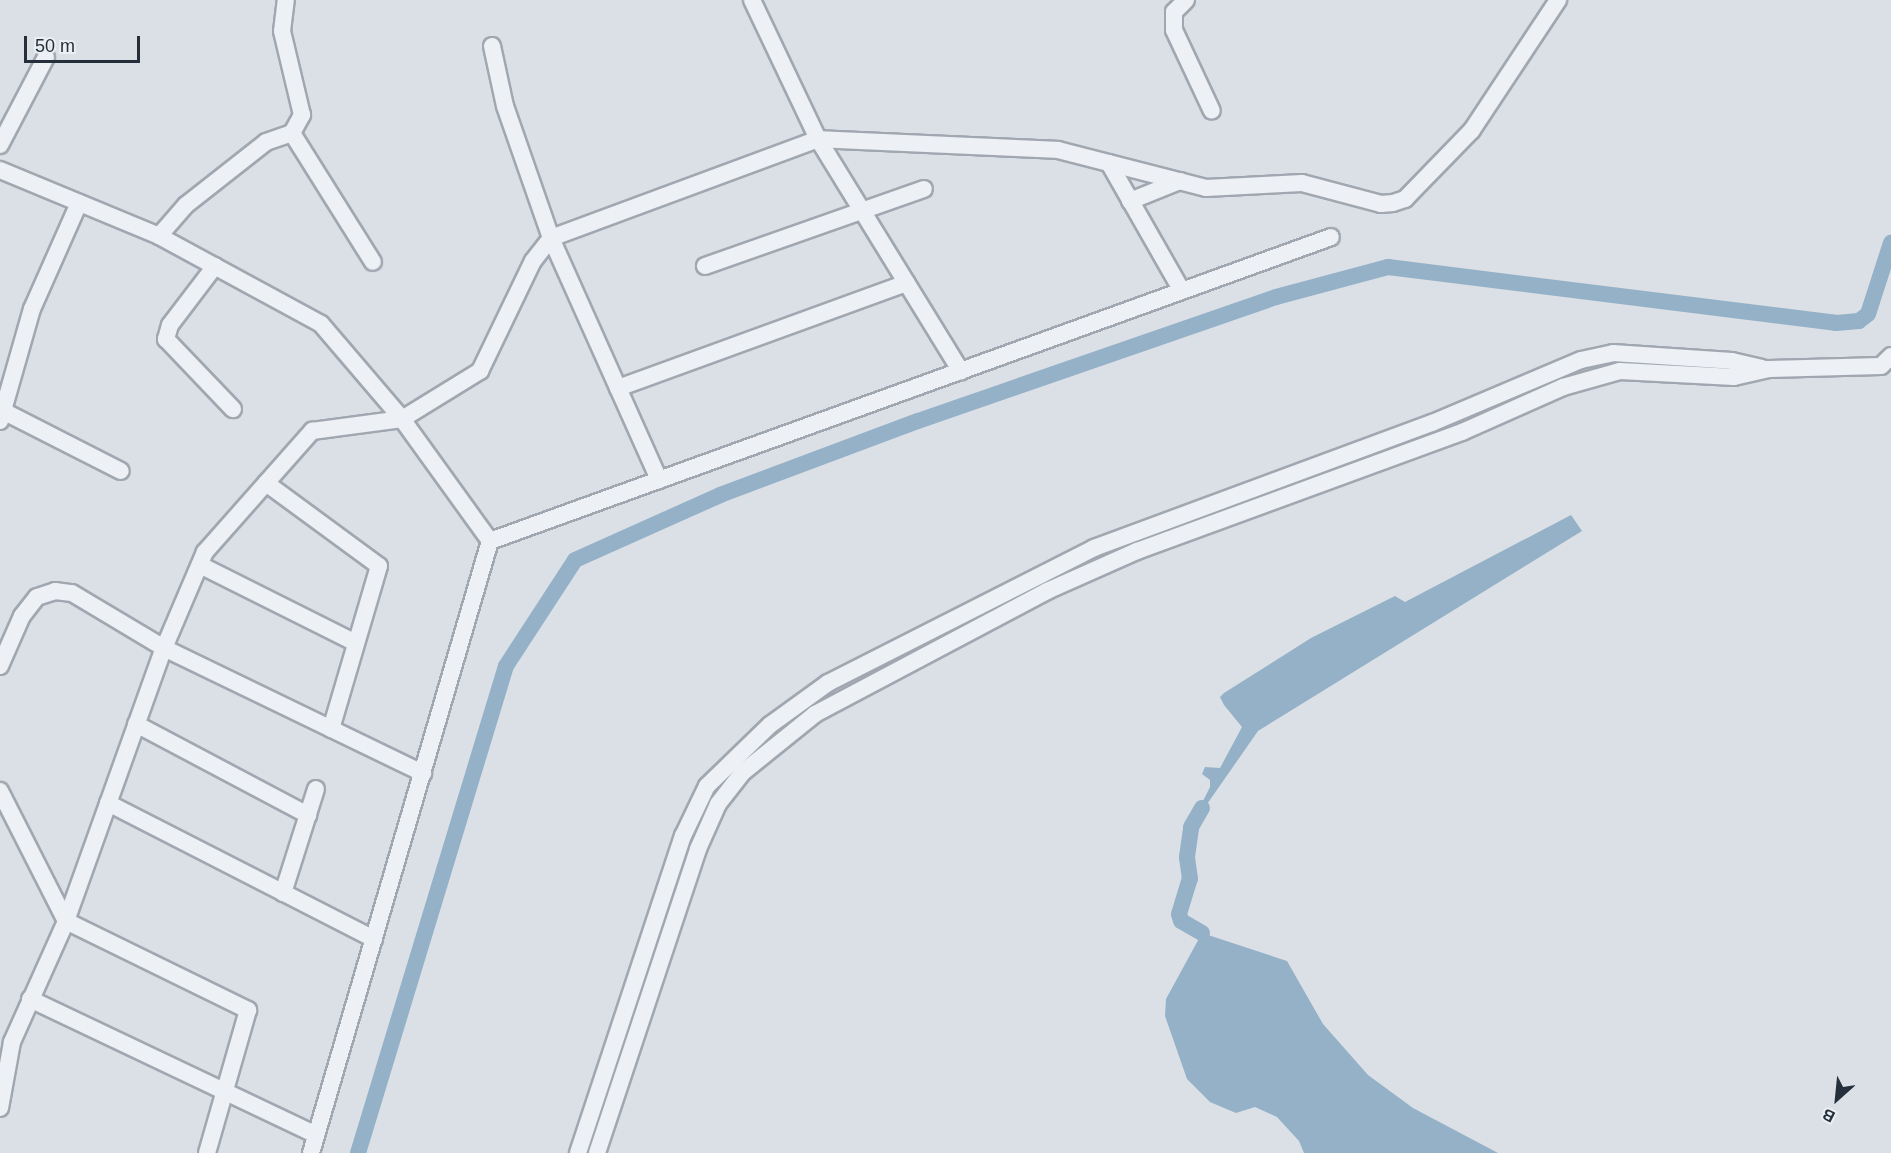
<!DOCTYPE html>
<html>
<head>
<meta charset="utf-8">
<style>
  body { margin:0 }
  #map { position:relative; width:1891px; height:1153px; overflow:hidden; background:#dbe0e6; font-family:Arial,sans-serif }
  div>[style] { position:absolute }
  .water>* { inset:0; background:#94b1c8 }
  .canal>* { height:16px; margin:-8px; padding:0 8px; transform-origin:8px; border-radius:8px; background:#94b1c8 }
  .roads { filter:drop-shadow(2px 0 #a1a7b0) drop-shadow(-2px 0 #a1a7b0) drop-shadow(0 2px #a1a7b0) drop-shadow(0 -2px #a1a7b0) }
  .minor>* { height:16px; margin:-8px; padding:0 8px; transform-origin:8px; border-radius:8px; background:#edf0f4 }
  span { translate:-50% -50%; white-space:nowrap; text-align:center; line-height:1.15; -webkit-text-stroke:5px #eaeff4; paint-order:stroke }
  .north { position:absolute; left:1807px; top:1069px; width:60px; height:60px; -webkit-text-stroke:4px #eaeff4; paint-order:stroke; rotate:207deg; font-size:16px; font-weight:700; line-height:24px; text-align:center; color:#252f3c }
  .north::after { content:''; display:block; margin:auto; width:21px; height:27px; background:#252f3c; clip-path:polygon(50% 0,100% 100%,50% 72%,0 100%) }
  .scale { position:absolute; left:24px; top:36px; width:116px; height:27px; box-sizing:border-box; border:3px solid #252f3c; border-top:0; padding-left:8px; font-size:18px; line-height:21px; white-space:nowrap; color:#252f3c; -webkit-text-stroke:4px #eaeff4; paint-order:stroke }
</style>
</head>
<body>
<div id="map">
  <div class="water">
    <i style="clip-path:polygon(1571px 515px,1582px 531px,1258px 731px,1205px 807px,1200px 807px,1210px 787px,1210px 780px,1202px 774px,1205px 767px,1220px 768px,1242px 727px,1224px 705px,1220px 697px,1224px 693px,1311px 638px,1395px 596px,1405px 602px)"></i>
    <i style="clip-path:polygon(1202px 933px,1287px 961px,1323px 1024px,1368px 1075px,1413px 1108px,1498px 1153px,1304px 1153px,1299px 1141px,1277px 1117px,1255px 1107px,1236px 1113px,1210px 1102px,1187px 1079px,1165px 1016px,1166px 999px)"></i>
  </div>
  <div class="canal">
    <i style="left:1202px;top:933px;width:24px;rotate:-150deg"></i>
    <i style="left:1181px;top:921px;width:7px;rotate:-106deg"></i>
    <i style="left:1179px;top:914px;width:37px;rotate:-73deg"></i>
    <i style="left:1190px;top:879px;width:22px;rotate:-98deg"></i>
    <i style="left:1187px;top:857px;width:30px;rotate:-82deg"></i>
    <i style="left:1191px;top:827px;width:22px;rotate:-60deg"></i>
    <i style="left:358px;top:1153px;width:509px;rotate:-73.1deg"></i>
    <i style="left:506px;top:666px;width:126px;rotate:-56.9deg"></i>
    <i style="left:575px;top:560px;width:159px;rotate:-24.1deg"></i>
    <i style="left:720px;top:495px;width:211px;rotate:-20.5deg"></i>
    <i style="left:918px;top:421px;width:379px;rotate:-19.1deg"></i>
    <i style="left:1276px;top:297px;width:116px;rotate:-15deg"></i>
    <i style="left:1388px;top:267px;width:451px;rotate:7.1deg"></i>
    <i style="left:1836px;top:323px;width:23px;rotate:-5deg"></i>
    <i style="left:1859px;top:321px;width:11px;rotate:-38deg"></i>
    <i style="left:1868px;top:314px;width:75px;rotate:-72.1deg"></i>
  </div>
  <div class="roads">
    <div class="minor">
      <i style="left:752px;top:0;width:154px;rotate:64.6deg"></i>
      <i style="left:818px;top:139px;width:273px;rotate:58.4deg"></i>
      <i style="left:1186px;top:0;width:17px;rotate:135deg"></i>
      <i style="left:1174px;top:12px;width:18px;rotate:90deg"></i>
      <i style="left:1174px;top:30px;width:89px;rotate:64.9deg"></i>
      <i style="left:492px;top:46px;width:61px;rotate:77.8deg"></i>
      <i style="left:505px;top:106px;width:140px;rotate:70.8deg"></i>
      <i style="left:551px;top:238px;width:265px;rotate:65.9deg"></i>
      <i style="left:292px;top:133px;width:152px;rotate:57.9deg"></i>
      <i style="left:0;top:145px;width:99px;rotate:-62.4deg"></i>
      <i style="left:1109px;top:163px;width:147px;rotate:60.3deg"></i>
      <i style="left:0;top:170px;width:172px;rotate:22.5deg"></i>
      <i style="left:159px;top:236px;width:184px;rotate:28.5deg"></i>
      <i style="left:321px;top:324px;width:125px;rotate:49.5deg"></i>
      <i style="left:402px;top:419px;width:150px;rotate:54.2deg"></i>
      <i style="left:1130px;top:201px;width:54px;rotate:-21.8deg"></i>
      <i style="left:159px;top:236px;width:41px;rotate:-48.9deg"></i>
      <i style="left:186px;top:205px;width:102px;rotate:-38.2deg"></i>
      <i style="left:266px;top:142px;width:28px;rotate:-19deg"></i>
      <i style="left:292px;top:133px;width:21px;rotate:-61deg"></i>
      <i style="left:302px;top:115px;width:86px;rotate:-103.4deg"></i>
      <i style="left:282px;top:31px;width:31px;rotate:-83deg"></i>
      <i style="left:215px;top:266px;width:74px;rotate:127.3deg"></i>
      <i style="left:170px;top:325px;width:15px;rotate:106deg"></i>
      <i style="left:166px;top:339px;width:97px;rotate:46.3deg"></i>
      <i style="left:705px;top:266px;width:232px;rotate:-19.4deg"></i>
      <i style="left:618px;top:388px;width:307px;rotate:-20deg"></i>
      <i style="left:3px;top:411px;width:132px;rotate:27deg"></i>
      <i style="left:0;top:421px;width:116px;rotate:-74.1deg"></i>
      <i style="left:32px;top:309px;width:116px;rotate:-66.1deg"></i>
      <i style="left:266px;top:483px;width:140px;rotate:36.3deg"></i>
      <i style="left:379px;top:566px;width:170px;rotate:106.4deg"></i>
      <i style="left:200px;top:565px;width:174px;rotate:26.6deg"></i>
      <i style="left:0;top:666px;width:55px;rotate:-66.3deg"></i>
      <i style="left:22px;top:616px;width:24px;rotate:-52deg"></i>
      <i style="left:37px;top:597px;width:19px;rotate:-18deg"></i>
      <i style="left:55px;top:591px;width:17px;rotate:7deg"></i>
      <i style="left:72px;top:593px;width:107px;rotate:30.9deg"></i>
      <i style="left:164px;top:648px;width:288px;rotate:25.8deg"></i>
      <i style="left:136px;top:724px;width:195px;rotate:27.9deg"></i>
      <i style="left:0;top:791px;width:146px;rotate:63.1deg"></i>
      <i style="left:66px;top:921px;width:203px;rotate:26.1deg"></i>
      <i style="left:248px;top:1010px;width:149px;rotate:106deg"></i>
      <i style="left:108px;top:803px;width:299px;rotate:27.1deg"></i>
      <i style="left:283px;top:893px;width:109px;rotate:-72.4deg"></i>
      <i style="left:30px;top:999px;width:317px;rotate:25.4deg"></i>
      <i style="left:0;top:1108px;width:67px;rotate:-79.7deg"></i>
      <i style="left:12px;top:1042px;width:133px;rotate:-65.9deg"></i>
      <i style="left:66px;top:921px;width:290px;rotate:-70.3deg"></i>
      <i style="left:164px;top:648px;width:104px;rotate:-66.9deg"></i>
      <i style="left:205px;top:552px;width:162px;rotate:-48.5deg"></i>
      <i style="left:312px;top:431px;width:91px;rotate:-7.6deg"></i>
      <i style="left:402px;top:419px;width:92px;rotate:-31.6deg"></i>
      <i style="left:480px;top:371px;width:122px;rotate:-64.3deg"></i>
      <i style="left:533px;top:261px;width:29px;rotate:-52deg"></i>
      <i style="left:551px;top:238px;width:285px;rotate:-20.3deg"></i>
      <i style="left:818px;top:139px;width:240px;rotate:2.6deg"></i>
      <i style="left:1058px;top:150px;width:153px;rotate:14.4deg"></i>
      <i style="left:1206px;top:188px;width:96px;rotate:-3deg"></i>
      <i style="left:1302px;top:183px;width:82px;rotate:14.9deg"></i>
      <i style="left:1381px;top:204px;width:12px;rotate:-5deg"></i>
      <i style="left:1393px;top:203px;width:13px;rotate:-18deg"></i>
      <i style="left:1405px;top:199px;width:96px;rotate:-45.8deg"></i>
      <i style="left:1472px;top:130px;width:156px;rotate:-56.5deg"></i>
      <i style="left:311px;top:1153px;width:638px;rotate:-73.7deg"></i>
      <i style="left:490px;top:541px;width:894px;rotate:-19.87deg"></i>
      <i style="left:578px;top:1153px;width:334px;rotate:-71.7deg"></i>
      <i style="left:683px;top:836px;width:55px;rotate:-64.4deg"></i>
      <i style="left:707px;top:786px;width:88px;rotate:-44.1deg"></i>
      <i style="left:770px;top:725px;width:72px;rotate:-35.9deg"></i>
      <i style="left:828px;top:683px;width:298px;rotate:-26.9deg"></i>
      <i style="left:1094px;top:548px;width:360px;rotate:-20.3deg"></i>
      <i style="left:1432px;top:423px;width:162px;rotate:-22.9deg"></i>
      <i style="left:1581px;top:360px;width:33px;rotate:-12deg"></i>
      <i style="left:1613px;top:353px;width:119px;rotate:3.8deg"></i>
      <i style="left:1732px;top:361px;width:31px;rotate:13deg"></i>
      <i style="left:597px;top:1153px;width:320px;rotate:-71.6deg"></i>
      <i style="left:698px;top:849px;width:49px;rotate:-66deg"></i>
      <i style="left:718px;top:804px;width:39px;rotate:-52deg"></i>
      <i style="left:742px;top:773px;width:94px;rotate:-38.9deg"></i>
      <i style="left:815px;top:714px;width:263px;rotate:-27.9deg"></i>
      <i style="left:1047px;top:591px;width:98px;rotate:-24deg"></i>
      <i style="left:1137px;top:551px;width:346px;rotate:-20.1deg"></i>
      <i style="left:1462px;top:432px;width:111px;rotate:-24deg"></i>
      <i style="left:1563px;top:387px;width:59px;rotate:-15.7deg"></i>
      <i style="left:1620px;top:371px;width:114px;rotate:3deg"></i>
      <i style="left:1734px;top:377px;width:36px;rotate:-13deg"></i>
      <i style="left:1769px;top:369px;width:112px;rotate:-1.5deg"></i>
      <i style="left:1881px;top:366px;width:14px;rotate:-45deg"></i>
    </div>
  </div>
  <div class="north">B</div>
  <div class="scale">50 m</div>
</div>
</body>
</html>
